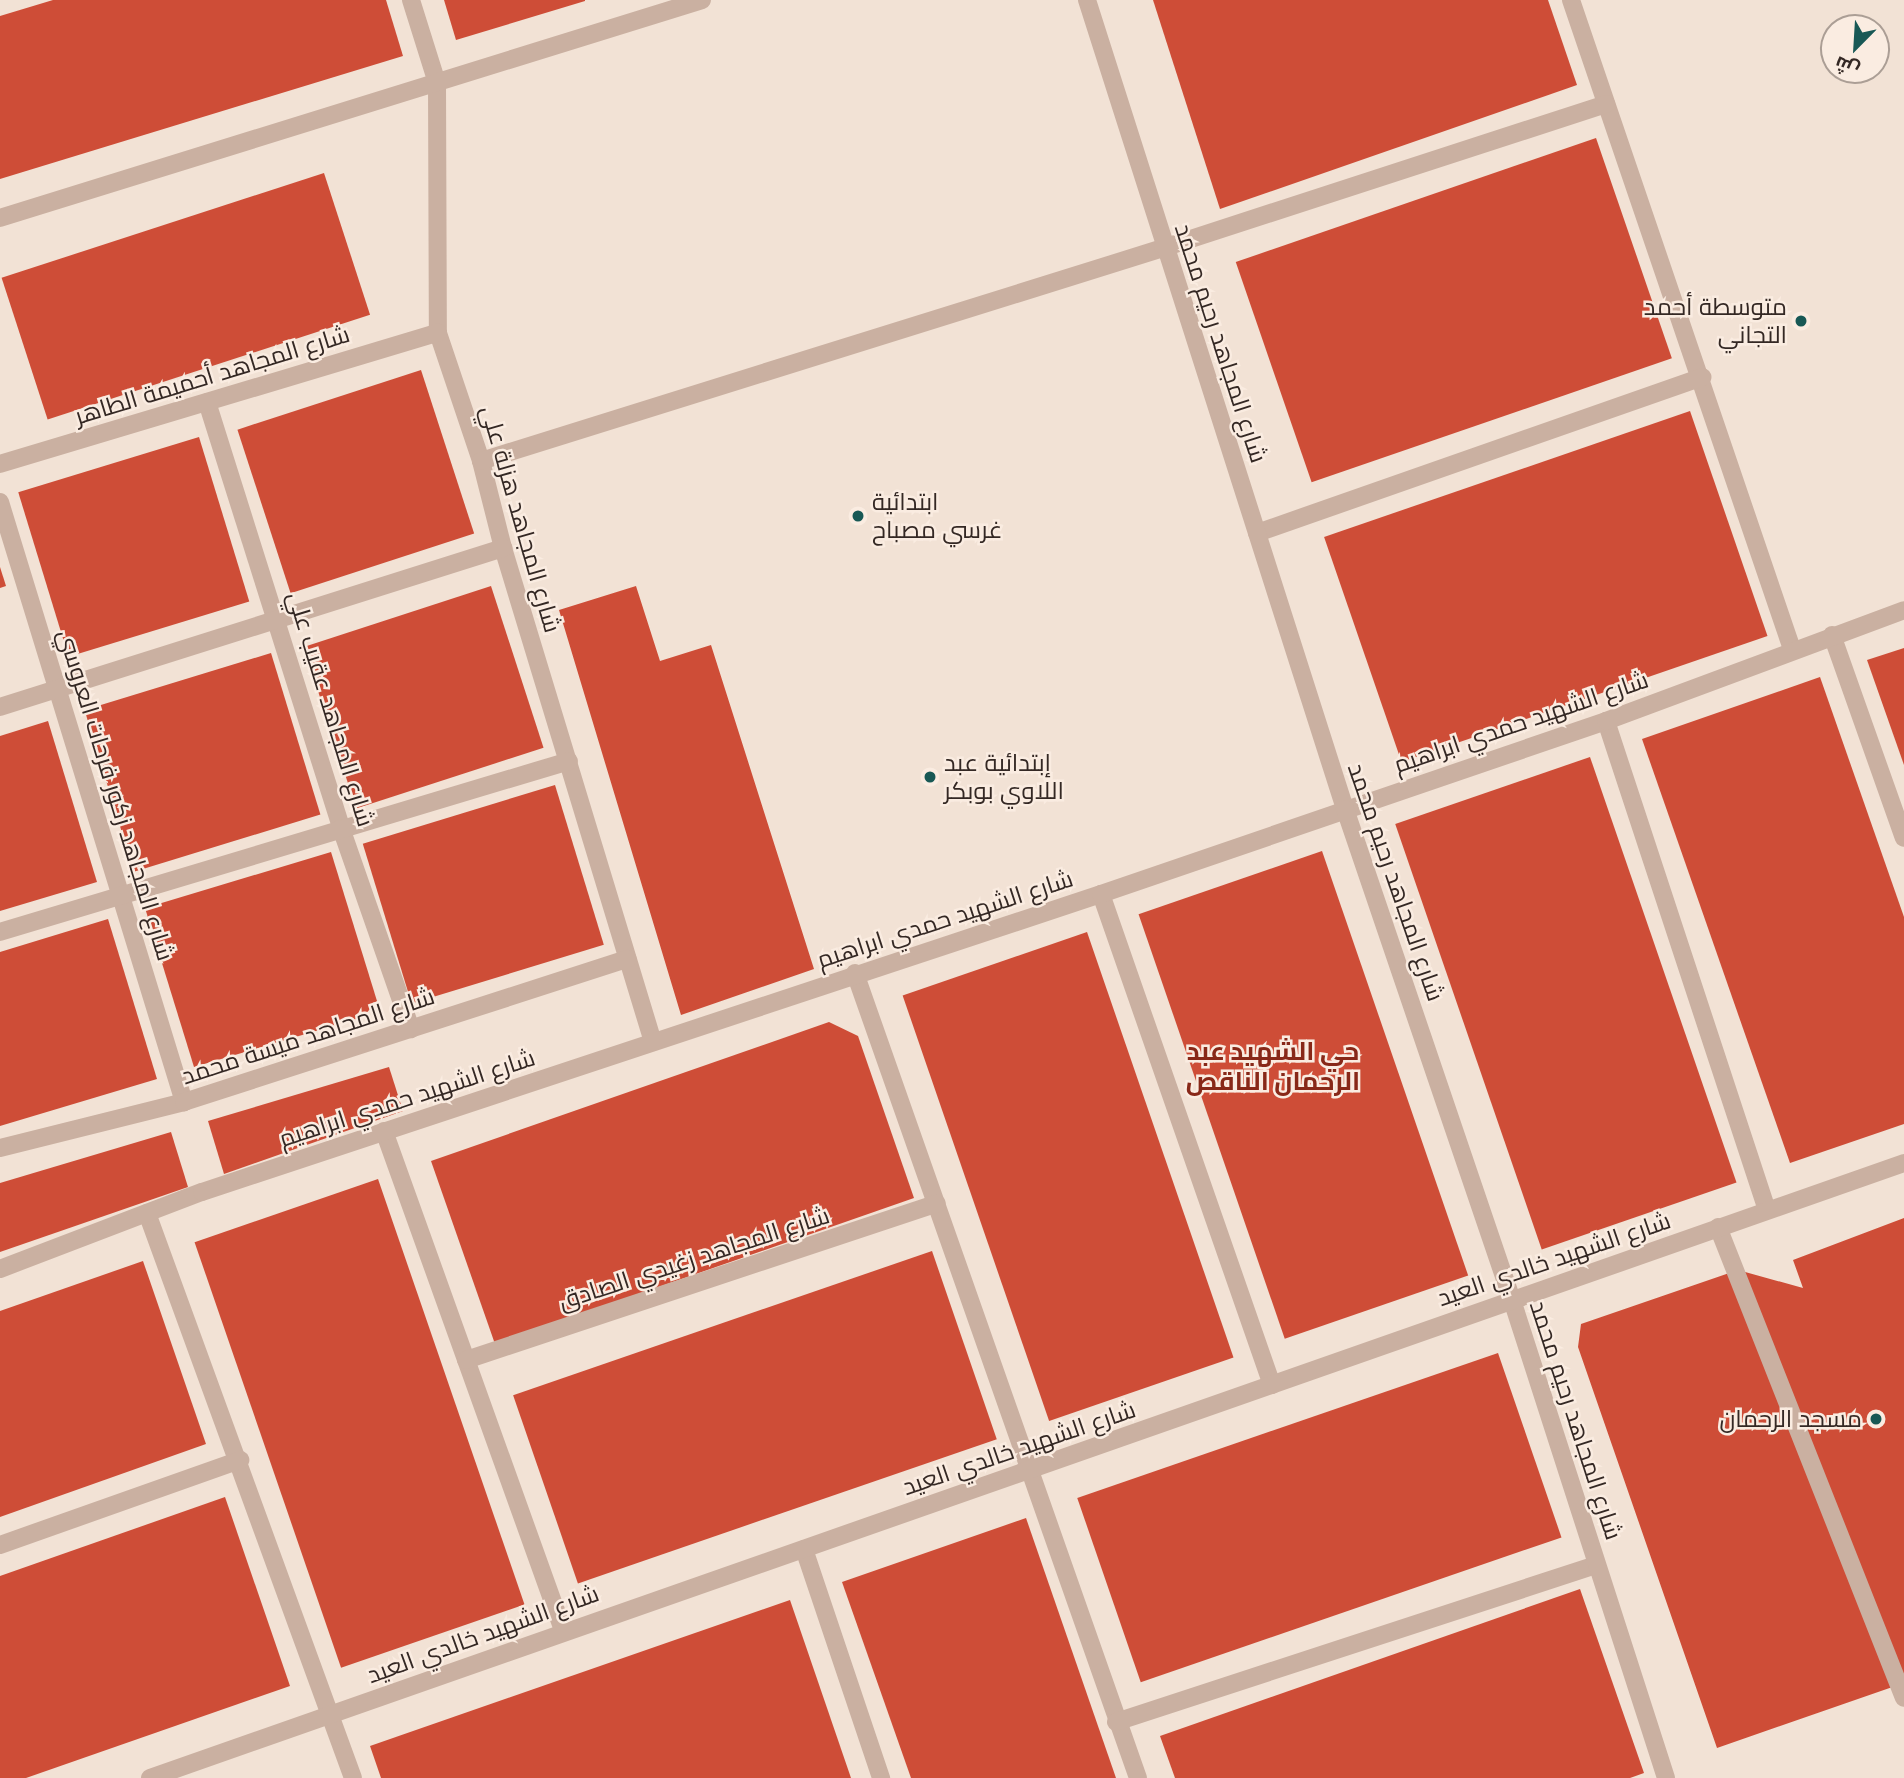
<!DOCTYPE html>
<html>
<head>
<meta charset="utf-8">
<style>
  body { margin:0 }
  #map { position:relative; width:1904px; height:1778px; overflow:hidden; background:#f2e2d5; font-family:Poppins,Cairo,sans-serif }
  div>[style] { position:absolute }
  .building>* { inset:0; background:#ce4d37; transform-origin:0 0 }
  .minor>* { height:18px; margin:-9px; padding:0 9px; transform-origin:9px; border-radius:9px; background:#cab0a1 }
  .tertiary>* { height:18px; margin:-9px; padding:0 9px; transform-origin:9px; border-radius:9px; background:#cab0a1 }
  .dots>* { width:19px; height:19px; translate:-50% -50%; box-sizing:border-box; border:4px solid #faece1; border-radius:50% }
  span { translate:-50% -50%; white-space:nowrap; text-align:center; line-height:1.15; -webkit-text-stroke:5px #faece1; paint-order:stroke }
  .poi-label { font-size:24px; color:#342824 }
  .right { translate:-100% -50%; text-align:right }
  .left { translate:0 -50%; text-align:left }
  .street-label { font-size:24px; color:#342824 }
  .neighbourhood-label { font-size:26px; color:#882818; font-weight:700 }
  .north { position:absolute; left:1820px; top:14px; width:70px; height:70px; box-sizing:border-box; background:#faece1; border:2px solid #ab9e95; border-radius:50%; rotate:204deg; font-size:19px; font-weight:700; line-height:28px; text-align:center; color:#342824 }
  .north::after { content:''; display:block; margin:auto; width:24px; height:32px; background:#185855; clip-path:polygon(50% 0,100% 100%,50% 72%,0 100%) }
</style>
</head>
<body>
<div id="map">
  <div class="building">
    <i style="clip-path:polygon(53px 0,386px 0,403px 56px,0 179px,0 16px)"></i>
    <i style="clip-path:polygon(444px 0,585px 0,585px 1px,456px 40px)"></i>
    <i style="clip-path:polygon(1153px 0,1548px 0,1577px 85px,1220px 209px)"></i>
    <i style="left:1596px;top:138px;width:233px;height:381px;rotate:71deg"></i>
    <i style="left:324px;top:173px;width:149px;height:339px;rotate:72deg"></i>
    <i style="left:421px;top:370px;width:172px;height:193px;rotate:72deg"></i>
    <i style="left:1690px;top:411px;width:238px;height:387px;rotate:71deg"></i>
    <i style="left:199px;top:437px;width:172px;height:189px;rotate:73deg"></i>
    <i style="clip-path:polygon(0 567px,6px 586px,0 588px)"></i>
    <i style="left:491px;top:586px;width:170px;height:197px;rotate:72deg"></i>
    <i style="clip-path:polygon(636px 586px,660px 661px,711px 645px,814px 969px,681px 1015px,559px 610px)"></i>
    <i style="clip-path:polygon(1904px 648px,1904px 765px,1867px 660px)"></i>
    <i style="left:271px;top:653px;width:169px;height:195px;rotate:73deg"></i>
    <i style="clip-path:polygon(1820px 677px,1904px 917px,1904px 1124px,1790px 1163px,1642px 739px)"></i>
    <i style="clip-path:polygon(48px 721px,97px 882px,0 911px,0 736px)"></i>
    <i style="left:1590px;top:757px;width:450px;height:206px;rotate:71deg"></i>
    <i style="left:555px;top:785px;width:167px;height:201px;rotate:73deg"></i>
    <i style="left:1322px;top:851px;width:449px;height:194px;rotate:71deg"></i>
    <i style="clip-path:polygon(331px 852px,377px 1001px,363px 1017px,194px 1067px,145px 908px)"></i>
    <i style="clip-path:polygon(108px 919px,157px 1079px,0 1126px,0 952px)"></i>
    <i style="left:1087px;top:932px;width:450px;height:195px;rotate:71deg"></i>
    <i style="clip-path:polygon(829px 1022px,858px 1036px,914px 1198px,495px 1344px,431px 1161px)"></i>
    <i style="clip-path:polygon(389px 1067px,403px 1111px,224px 1174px,208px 1121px)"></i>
    <i style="clip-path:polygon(171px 1132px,188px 1187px,0 1252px,0 1183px)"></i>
    <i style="left:378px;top:1179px;width:450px;height:194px;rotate:71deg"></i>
    <i style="clip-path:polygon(1904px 1218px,1904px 1683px,1717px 1748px,1578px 1347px,1581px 1324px,1738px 1270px,1803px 1288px,1793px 1260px)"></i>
    <i style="left:932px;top:1251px;width:199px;height:443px;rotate:71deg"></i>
    <i style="clip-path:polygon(143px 1261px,206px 1444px,0 1517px,0 1311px)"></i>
    <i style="left:1498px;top:1353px;width:195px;height:445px;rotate:71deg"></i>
    <i style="clip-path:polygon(225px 1497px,290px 1686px,26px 1778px,0 1778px,0 1576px)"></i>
    <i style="clip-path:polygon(1026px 1518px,1116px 1778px,911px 1778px,842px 1582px)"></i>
    <i style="clip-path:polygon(1580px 1589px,1644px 1773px,1630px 1778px,1175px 1778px,1160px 1736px)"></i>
    <i style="clip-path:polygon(790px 1600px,851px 1778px,381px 1778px,370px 1746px)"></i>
  </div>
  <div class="minor">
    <i style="left:411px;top:0;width:87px;rotate:72.6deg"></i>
    <i style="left:437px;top:83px;width:250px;rotate:89.8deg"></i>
    <i style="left:438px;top:333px;width:135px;rotate:71.4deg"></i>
    <i style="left:481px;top:461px;width:90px;rotate:75.8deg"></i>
    <i style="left:503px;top:548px;width:516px;rotate:73.11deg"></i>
    <i style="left:1571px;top:0;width:686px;rotate:71.2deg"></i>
    <i style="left:0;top:218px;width:735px;rotate:-17.25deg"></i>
    <i style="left:207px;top:402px;width:447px;rotate:72.5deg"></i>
    <i style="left:341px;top:828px;width:213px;rotate:70.8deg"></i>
    <i style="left:481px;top:461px;width:714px;rotate:-17.34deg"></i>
    <i style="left:1163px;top:248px;width:466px;rotate:-18deg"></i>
    <i style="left:0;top:464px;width:457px;rotate:-16.7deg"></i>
    <i style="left:0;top:502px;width:628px;rotate:72.95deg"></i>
    <i style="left:1257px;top:533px;width:472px;rotate:-19.3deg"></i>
    <i style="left:1832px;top:635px;width:215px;rotate:70.5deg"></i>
    <i style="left:0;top:707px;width:528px;rotate:-17.54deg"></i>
    <i style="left:1606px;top:721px;width:515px;rotate:71.78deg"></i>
    <i style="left:1101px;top:894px;width:520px;rotate:70.8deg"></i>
    <i style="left:0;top:932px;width:594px;rotate:-16.73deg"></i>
    <i style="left:855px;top:973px;width:853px;rotate:70.63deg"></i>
    <i style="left:384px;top:1131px;width:530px;rotate:70.27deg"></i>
    <i style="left:0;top:1148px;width:190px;rotate:-14deg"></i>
    <i style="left:184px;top:1102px;width:466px;rotate:-17.9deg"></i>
    <i style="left:147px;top:1213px;width:601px;rotate:69.97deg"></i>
    <i style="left:1718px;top:1227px;width:506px;rotate:68.45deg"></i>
    <i style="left:0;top:1269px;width:216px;rotate:-20.9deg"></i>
    <i style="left:202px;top:1192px;width:947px;rotate:-18.34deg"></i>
    <i style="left:1101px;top:894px;width:534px;rotate:-18.91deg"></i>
    <i style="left:1606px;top:721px;width:318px;rotate:-20.4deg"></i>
    <i style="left:466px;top:1360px;width:496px;rotate:-18.4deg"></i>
    <i style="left:0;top:1545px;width:255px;rotate:-19.5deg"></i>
    <i style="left:804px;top:1549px;width:242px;rotate:71.4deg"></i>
    <i style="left:1116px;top:1722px;width:505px;rotate:-18.11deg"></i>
  </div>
  <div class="tertiary">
    <i style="left:1087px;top:0;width:849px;rotate:72.31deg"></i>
    <i style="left:1345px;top:809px;width:519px;rotate:71.22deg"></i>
    <i style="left:1512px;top:1300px;width:502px;rotate:72.14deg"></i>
    <i style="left:150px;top:1778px;width:1859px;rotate:-19.32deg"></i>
  </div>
  <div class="dots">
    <i style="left:1801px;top:321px;background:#185855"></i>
    <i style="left:858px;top:516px;background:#185855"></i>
    <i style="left:930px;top:777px;background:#185855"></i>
    <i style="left:1876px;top:1419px;background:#185855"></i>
  </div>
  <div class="poi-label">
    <span class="right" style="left:1787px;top:321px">متوسطة أحمد<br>التجاني</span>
    <span class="left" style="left:872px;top:516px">ابتدائية<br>غرسي مصباح</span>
    <span class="left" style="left:944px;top:777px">إبتدائية عبد<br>اللاوي بوبكر</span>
    <span class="right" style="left:1862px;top:1419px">مسجد الرحمان</span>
  </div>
  <div class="street-label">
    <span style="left:1221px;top:343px;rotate:72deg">شارع المجاهد رحيم محمد</span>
    <span style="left:212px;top:375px;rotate:-17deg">شارع المجاهد أحميمة الطاهر</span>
    <span style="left:521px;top:519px;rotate:74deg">شارع المجاهد هزلة علي</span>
    <span style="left:331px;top:709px;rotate:73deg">شارع المجاهد عقيب علي</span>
    <span style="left:1521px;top:722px;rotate:-19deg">شارع الشهيد حمدي ابراهيم</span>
    <span style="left:116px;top:795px;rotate:73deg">شارع المجاهد زكور فرحات العروسي</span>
    <span style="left:1396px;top:882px;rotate:71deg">شارع المجاهد رحيم محمد</span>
    <span style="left:945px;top:919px;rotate:-18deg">شارع الشهيد حمدي ابراهيم</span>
    <span style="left:308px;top:1036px;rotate:-18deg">شارع المجاهد ميسة محمد</span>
    <span style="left:407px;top:1098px;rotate:-18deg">شارع الشهيد حمدي ابراهيم</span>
    <span style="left:694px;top:1258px;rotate:-18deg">شارع المجاهد زغيدي الصادق</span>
    <span style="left:1554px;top:1259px;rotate:-19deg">شارع الشهيد خالدي العيد</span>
    <span style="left:1576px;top:1420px;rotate:72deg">شارع المجاهد رحيم محمد</span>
    <span style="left:1019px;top:1448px;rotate:-19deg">شارع الشهيد خالدي العيد</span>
    <span style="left:483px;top:1634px;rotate:-20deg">شارع الشهيد خالدي العيد</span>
  </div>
  <div class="neighbourhood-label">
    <span style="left:1273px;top:1067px">حي الشهيد عبد<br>الرحمان الناقص</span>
  </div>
  <div class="north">ش</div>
</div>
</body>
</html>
